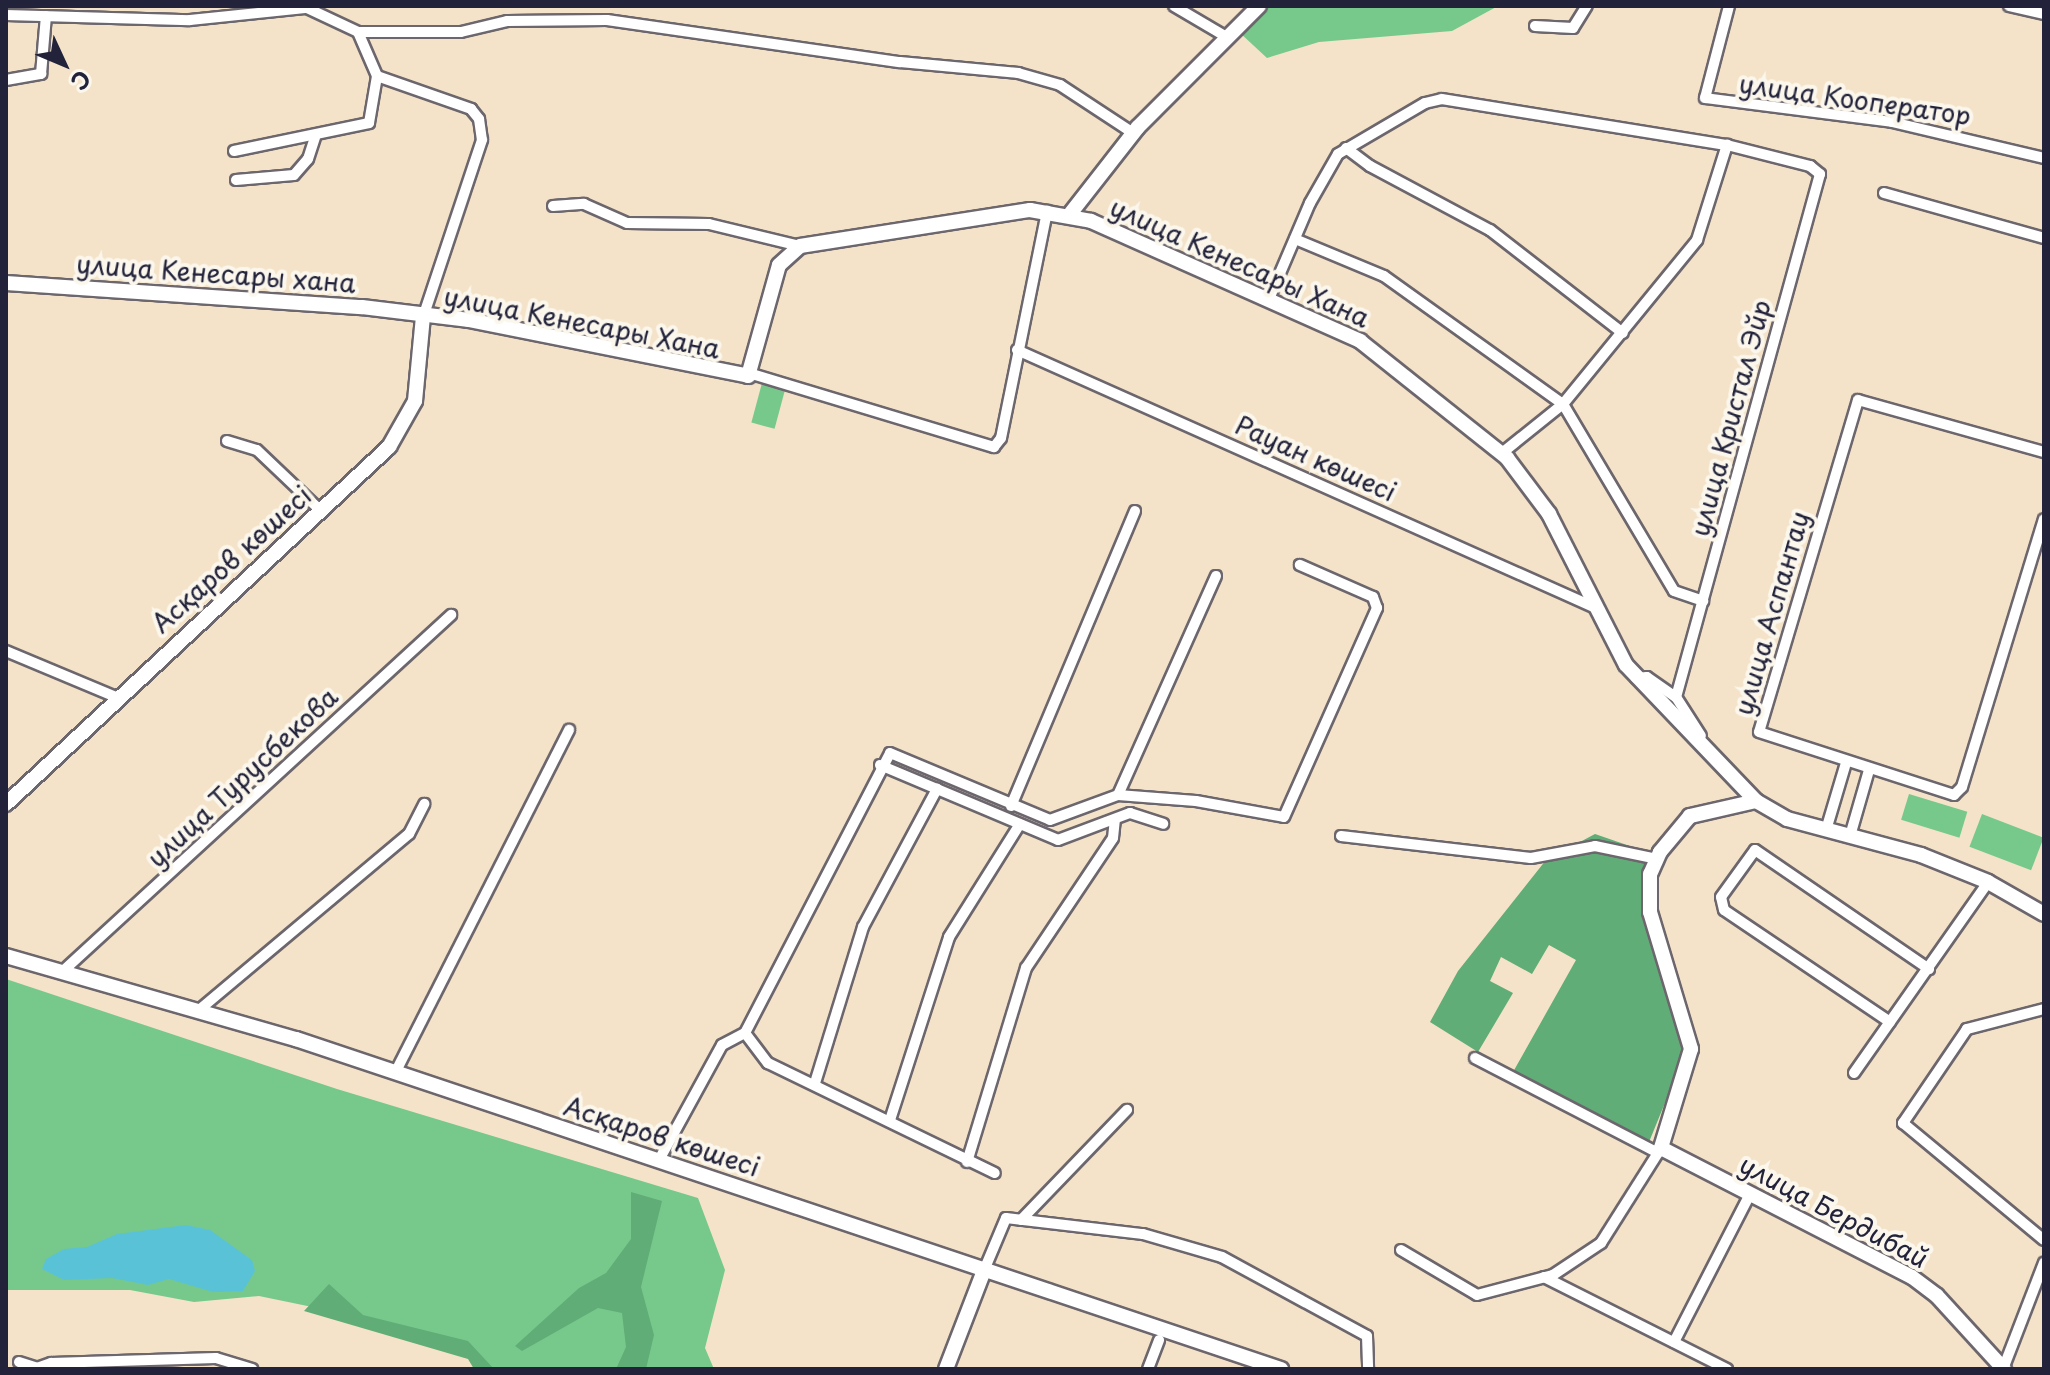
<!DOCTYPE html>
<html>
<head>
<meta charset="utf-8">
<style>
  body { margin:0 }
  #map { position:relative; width:2050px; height:1375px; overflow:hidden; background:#f4e3c9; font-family:"Playpen Sans",sans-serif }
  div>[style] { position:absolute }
  .green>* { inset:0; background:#76c98b; transform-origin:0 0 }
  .forest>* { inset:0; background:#60ad77 }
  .water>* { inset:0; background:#5ac2d7 }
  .roads { filter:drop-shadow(2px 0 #6c666d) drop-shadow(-2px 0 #6c666d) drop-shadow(0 2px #6c666d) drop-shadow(0 -2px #6c666d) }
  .street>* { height:10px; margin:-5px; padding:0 5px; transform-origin:5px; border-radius:5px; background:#fff }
  .secondary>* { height:14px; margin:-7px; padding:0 7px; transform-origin:7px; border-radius:7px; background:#fff }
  span { translate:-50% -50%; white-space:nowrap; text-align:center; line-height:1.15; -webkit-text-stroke:8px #fbf7ec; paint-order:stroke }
  .street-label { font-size:26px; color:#22223b }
  .frame { position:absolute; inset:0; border:8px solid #22223b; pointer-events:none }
  .north { position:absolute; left:24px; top:24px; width:80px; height:80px; -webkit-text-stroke:6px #fbf7ec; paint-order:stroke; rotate:134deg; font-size:22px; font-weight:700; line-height:32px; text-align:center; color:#22223b }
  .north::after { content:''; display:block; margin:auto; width:28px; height:36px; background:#22223b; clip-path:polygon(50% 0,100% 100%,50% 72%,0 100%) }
</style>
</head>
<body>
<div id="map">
  <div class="green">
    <i style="clip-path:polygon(1266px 6px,1498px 6px,1452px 31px,1319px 42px,1267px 58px,1239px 32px)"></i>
    <i style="left:762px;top:383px;width:24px;height:41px;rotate:15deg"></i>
    <i style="left:1909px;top:794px;width:61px;height:27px;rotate:17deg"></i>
    <i style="left:1982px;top:814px;width:66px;height:35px;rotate:21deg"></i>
    <i style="clip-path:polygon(6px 979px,337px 1089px,698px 1198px,725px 1270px,705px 1348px,714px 1369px,479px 1369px,467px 1353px,351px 1315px,259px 1296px,194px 1302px,130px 1290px,6px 1290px)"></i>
  </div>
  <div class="forest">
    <i style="clip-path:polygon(1595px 834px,1653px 854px,1642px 885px,1643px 906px,1685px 1054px,1649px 1142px,1513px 1072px,1576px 960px,1549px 945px,1532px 974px,1501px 957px,1490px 981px,1513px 993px,1478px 1052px,1430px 1022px,1458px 971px,1546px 860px)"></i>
    <i style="clip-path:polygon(631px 1192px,662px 1201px,641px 1287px,654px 1335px,646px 1369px,616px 1369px,626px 1347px,622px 1313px,598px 1308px,522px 1351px,515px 1346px,579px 1288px,606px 1273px,631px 1239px)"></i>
    <i style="clip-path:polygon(329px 1284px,363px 1315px,468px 1341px,494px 1369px,474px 1369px,468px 1359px,304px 1311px)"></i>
  </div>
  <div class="water">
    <i style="clip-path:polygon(186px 1225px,210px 1230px,252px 1260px,255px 1271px,243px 1291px,213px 1292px,169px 1279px,148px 1285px,112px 1278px,64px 1280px,42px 1269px,46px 1259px,64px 1249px,87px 1247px,117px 1234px)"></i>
  </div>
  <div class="roads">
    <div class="street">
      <i style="left:1174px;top:6px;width:59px;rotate:30.5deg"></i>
      <i style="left:1729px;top:6px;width:95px;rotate:104.6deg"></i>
      <i style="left:1705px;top:98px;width:189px;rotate:7.3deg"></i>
      <i style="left:1892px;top:122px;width:156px;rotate:13.3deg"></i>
      <i style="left:2009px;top:6px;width:36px;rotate:13deg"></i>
      <i style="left:6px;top:15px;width:184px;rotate:1.6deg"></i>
      <i style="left:190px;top:20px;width:118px;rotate:-5.9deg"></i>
      <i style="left:307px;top:8px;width:56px;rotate:25.2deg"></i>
      <i style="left:358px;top:32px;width:48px;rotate:66.6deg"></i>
      <i style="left:377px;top:76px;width:100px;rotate:19.3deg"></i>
      <i style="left:471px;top:109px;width:13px;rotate:51deg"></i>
      <i style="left:479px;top:119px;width:21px;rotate:82deg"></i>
      <i style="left:482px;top:140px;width:187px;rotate:108.4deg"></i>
      <i style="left:1535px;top:26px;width:38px;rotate:3deg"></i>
      <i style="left:1573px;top:28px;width:26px;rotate:-58deg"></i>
      <i style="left:358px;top:32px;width:103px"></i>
      <i style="left:461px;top:32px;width:47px;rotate:-13.4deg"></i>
      <i style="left:507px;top:21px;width:100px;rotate:-0.6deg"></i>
      <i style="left:607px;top:20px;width:296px;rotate:8.2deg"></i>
      <i style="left:900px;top:62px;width:119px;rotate:5.3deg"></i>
      <i style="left:1018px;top:73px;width:44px;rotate:15.9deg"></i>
      <i style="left:1060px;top:85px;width:87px;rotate:33.3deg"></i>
      <i style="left:6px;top:80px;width:36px;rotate:-10deg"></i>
      <i style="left:41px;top:74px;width:58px;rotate:-85.1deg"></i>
      <i style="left:1346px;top:148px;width:30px;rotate:37deg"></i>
      <i style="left:1370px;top:166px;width:136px;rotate:28.1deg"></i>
      <i style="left:1490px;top:230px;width:168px;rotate:37.8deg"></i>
      <i style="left:234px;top:151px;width:138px;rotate:-11.7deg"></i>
      <i style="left:369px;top:123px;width:48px;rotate:-80.3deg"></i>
      <i style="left:236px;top:180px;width:58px;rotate:-4.9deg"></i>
      <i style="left:294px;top:175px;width:21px;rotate:-49deg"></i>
      <i style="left:308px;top:159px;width:23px;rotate:-72deg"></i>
      <i style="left:1884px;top:193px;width:166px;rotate:15.7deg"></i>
      <i style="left:553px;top:206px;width:31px;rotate:-4deg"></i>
      <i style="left:584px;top:204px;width:47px;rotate:23.8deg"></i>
      <i style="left:627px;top:223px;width:82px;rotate:0.7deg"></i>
      <i style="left:709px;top:224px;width:94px;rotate:13.6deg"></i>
      <i style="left:1295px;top:239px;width:96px;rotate:22.6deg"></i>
      <i style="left:1384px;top:276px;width:220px;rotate:35.6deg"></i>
      <i style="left:1563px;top:404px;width:212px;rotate:-50.7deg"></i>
      <i style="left:1697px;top:240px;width:100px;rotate:-72.5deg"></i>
      <i style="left:1727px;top:145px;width:86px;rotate:14.2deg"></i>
      <i style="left:1810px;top:166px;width:13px;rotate:39deg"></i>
      <i style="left:1820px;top:174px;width:542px;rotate:105.39deg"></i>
      <i style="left:1676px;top:697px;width:46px;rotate:57.3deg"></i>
      <i style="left:1269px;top:299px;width:104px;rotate:-66.9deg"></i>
      <i style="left:1310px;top:203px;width:56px;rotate:-60.3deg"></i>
      <i style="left:1338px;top:154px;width:101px;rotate:-30.4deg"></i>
      <i style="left:1425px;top:103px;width:17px;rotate:-13deg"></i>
      <i style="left:1442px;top:99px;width:289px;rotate:9.2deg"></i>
      <i style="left:1017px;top:350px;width:634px;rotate:24.02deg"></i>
      <i style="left:752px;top:374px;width:253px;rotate:16.8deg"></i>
      <i style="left:994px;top:447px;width:11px;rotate:-52deg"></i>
      <i style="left:1001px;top:438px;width:232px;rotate:-78.5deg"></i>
      <i style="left:227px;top:441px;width:31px;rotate:17deg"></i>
      <i style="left:257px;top:450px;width:87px;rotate:43.6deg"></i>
      <i style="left:2044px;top:452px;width:193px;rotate:-164.4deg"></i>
      <i style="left:1858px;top:400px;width:346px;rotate:106.6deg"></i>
      <i style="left:1759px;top:732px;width:205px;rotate:17.9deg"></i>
      <i style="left:1954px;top:795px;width:11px;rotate:-45deg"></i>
      <i style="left:1962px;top:787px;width:280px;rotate:-73deg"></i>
      <i style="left:1502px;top:453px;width:78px;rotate:-38.8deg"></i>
      <i style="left:1563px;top:404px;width:217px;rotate:59.3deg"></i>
      <i style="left:1674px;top:591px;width:31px;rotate:19deg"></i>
      <i style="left:6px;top:651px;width:119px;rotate:22.7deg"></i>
      <i style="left:1636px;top:678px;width:11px;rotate:-5deg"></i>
      <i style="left:1647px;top:677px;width:35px;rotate:35deg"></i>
      <i style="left:880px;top:765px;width:193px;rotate:22.8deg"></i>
      <i style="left:1058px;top:840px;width:77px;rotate:-20.6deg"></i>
      <i style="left:1130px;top:813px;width:35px;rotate:18deg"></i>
      <i style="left:1118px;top:795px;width:240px;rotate:-65.9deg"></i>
      <i style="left:1011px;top:806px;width:320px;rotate:-67.2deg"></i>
      <i style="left:1826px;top:830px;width:70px;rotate:-73.4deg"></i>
      <i style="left:1341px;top:836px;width:191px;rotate:6.6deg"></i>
      <i style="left:1531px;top:858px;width:65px;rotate:-10.6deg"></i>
      <i style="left:1595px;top:846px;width:63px;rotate:11.8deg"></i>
      <i style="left:1850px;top:836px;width:69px;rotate:-73.9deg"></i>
      <i style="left:63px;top:971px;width:527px;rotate:-42.54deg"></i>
      <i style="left:2044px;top:1009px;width:80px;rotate:165.4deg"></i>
      <i style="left:1967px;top:1029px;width:114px;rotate:124.2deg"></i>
      <i style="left:1903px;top:1123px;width:183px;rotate:39.7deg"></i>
      <i style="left:199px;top:1010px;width:274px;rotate:-40deg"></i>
      <i style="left:409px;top:834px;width:34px;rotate:-63deg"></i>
      <i style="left:1890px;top:1022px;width:200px;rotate:-146deg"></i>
      <i style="left:1724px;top:910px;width:13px;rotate:-103deg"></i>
      <i style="left:1721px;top:897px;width:58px;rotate:-54.1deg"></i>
      <i style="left:1755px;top:850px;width:211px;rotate:34.4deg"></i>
      <i style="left:745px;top:1033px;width:38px;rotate:53deg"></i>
      <i style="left:768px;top:1063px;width:252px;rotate:25.9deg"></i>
      <i style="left:1475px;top:1058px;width:206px;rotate:27.4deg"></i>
      <i style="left:395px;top:1073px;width:385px;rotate:-63.1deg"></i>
      <i style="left:1854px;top:1073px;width:233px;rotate:-54.9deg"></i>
      <i style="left:815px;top:1083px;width:163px;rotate:-72.9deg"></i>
      <i style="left:863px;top:927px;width:157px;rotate:-61.8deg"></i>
      <i style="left:890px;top:1120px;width:192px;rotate:-72.1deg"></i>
      <i style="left:949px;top:937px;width:133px;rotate:-57.9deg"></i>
      <i style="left:659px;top:1160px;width:131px;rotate:-61.3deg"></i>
      <i style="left:722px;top:1045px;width:26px;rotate:-28deg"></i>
      <i style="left:745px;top:1033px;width:315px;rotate:-62.6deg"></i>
      <i style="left:890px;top:753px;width:173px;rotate:22.7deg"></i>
      <i style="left:1050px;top:820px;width:72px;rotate:-20.2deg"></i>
      <i style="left:1118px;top:795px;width:78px;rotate:4.4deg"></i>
      <i style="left:1196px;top:801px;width:89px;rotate:10.3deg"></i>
      <i style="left:1284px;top:817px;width:229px;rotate:-66deg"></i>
      <i style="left:1377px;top:608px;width:12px;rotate:-110deg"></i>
      <i style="left:1373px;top:597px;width:80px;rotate:-156.3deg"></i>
      <i style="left:967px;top:1162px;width:203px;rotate:-73.1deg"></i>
      <i style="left:1026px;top:968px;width:156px;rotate:-56.2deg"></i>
      <i style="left:1113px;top:838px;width:18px;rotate:-84deg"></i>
      <i style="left:1021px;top:1220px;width:153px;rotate:-46.1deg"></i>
      <i style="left:1401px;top:1250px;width:88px;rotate:30.6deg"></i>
      <i style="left:1477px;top:1295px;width:79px;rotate:-14.7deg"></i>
      <i style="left:1553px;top:1275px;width:58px;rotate:-33.7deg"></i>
      <i style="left:1601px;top:1243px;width:112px;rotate:-57.7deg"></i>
      <i style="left:985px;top:1268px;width:54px;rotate:-67.2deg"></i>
      <i style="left:1006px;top:1218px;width:138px;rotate:6.7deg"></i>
      <i style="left:1143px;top:1234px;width:82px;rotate:16.2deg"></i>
      <i style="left:1222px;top:1257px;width:165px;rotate:28.6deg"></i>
      <i style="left:1367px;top:1336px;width:33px;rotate:88deg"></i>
      <i style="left:1544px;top:1277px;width:205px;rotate:26.7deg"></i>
      <i style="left:1674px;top:1342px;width:164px;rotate:-62.8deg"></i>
      <i style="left:19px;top:1362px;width:19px;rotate:18deg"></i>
      <i style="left:37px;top:1368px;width:15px;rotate:-20deg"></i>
      <i style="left:51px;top:1363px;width:165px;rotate:-1.7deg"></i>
      <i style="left:216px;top:1358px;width:38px;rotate:17deg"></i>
      <i style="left:1148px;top:1369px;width:31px;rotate:-69deg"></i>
      <i style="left:2003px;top:1369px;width:114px;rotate:-68.9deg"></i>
    </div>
    <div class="secondary">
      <i style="left:1070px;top:214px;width:110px;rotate:-52deg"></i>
      <i style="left:1138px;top:127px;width:171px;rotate:-45deg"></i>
      <i style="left:6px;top:283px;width:357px;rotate:3.9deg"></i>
      <i style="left:362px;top:307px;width:108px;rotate:6.9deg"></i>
      <i style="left:469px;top:320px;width:285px;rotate:11.3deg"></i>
      <i style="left:748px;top:376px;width:115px;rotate:-74.4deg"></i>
      <i style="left:779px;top:265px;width:28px;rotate:-42deg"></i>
      <i style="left:800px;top:246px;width:233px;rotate:-8.9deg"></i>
      <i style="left:1030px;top:210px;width:62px;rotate:10.2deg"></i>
      <i style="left:1091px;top:221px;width:295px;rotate:24deg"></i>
      <i style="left:1360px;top:341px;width:188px;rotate:38.5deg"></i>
      <i style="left:1507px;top:458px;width:70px;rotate:53.1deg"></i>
      <i style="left:1549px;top:514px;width:169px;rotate:63deg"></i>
      <i style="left:1626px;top:665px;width:188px;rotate:46.3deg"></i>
      <i style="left:1756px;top:801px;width:36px;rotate:30deg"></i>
      <i style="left:1787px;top:819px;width:139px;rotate:15deg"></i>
      <i style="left:1921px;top:855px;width:72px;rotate:21.9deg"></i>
      <i style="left:1988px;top:882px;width:64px;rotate:29.7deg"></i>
      <i style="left:1756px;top:801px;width:68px;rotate:167.2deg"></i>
      <i style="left:1690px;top:816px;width:47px;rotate:129.8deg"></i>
      <i style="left:1660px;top:852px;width:24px;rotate:114deg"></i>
      <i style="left:1650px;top:874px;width:38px;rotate:90deg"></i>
      <i style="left:1650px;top:912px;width:143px;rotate:73.3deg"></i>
      <i style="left:1691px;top:1049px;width:103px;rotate:106.9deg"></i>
      <i style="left:1661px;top:1148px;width:282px;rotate:27.2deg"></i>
      <i style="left:1912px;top:1277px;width:31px;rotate:37deg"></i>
      <i style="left:1937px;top:1296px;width:99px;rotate:47.5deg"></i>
      <i style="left:6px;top:804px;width:524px;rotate:-42.99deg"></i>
      <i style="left:389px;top:447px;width:53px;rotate:-60.5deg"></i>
      <i style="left:415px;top:401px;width:84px;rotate:-84.6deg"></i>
      <i style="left:6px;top:956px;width:302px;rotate:16deg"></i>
      <i style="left:296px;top:1039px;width:1039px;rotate:18.52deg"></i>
      <i style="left:946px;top:1369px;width:108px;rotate:-68.9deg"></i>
    </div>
  </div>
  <div class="street-label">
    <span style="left:1855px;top:99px;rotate:8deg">улица Кооператор</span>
    <span style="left:1240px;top:262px;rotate:24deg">улица Кенесары Хана</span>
    <span style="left:216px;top:273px;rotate:4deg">улица Кенесары хана</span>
    <span style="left:582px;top:322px;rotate:11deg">улица Кенесары Хана</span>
    <span style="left:1730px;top:418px;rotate:-75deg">улица Кристал Эйр</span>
    <span style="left:1316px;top:458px;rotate:24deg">Рауан көшесі</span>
    <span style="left:231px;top:559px;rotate:-42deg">Асқаров көшесі</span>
    <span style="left:1771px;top:613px;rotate:-74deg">улица Аспантау</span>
    <span style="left:242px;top:777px;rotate:-43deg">улица Турусбекова</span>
    <span style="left:662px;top:1136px;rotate:18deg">Асқаров көшесі</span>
    <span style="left:1834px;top:1211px;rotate:28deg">улица Бердибай</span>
  </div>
  <div class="frame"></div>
  <div class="north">С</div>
</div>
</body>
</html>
